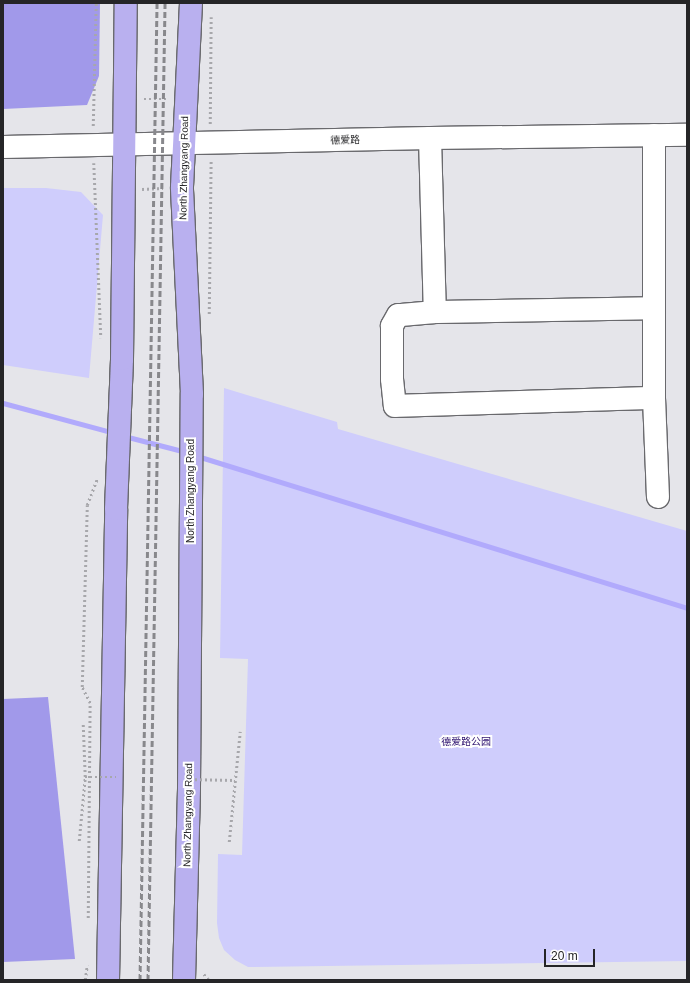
<!DOCTYPE html>
<html>
<head>
<meta charset="utf-8">
<style>
  body { margin:0 }
  #map { position:relative; width:690px; height:983px; overflow:hidden; background:#e5e5ea; font-family:Arial,"Noto Sans SC",sans-serif }
  div>[style] { position:absolute }
  .green>* { inset:0; background:#cfcdfc }
  .forest>* { inset:0; background:#a199ea }
  .stream>* { height:5px; margin:-2.5px; padding:0 2.5px; transform-origin:2.5px; border-radius:2.5px; background:#b1aafc }
  .path>* { height:2.5px; margin-top:-1.25px; transform-origin:0; background:repeating-linear-gradient(90deg,#a7a7ab 0 2px,transparent 0 5px) }
  .roads { filter:drop-shadow(1px 0 #69696d) drop-shadow(-1px 0 #69696d) drop-shadow(0 1px #69696d) drop-shadow(0 -1px #69696d) }
  .minor>* { height:22px; margin:-11px; padding:0 11px; transform-origin:11px; border-radius:11px; background:#fff }
  .major>* { height:22px; margin:-11px; padding:0 11px; transform-origin:11px; border-radius:11px; background:#b9b0ef }
  .rail>* { height:3px; margin-top:-1.5px; transform-origin:0; background:repeating-linear-gradient(90deg,#88888c 0 6px,transparent 0 9px) }
  .path-bridge>* { height:2.5px; margin-top:-1.25px; transform-origin:0; background:repeating-linear-gradient(90deg,#a7a7ab 0 2px,transparent 0 5px) }
  span { translate:-50% -50%; white-space:nowrap; text-align:center; line-height:1.15; -webkit-text-stroke:4px #fff; paint-order:stroke }
  .street-label { font-size:10px; color:#252527 }
  .park-label { font-size:10px; color:#2f1470 }
  .frame { position:absolute; inset:0; border:4px solid #252527; pointer-events:none }
  .scale { position:absolute; left:544px; top:949px; width:51px; height:18px; box-sizing:border-box; border:2px solid #252527; border-top:0; padding-left:5px; font-size:12px; line-height:14px; white-space:nowrap; color:#252527; -webkit-text-stroke:3px #fff; paint-order:stroke }
</style>
</head>
<body>
<div id="map">
  <div class="green">
    <i style="clip-path:polygon(3px 188px,46px 188px,81px 192px,103px 215px,89px 378px,3px 365px)"></i>
    <i style="clip-path:polygon(224px 388px,337px 422px,338px 429px,687px 531px,687px 961px,248px 967px,235px 960px,224px 950px,219px 938px,217px 923px,218px 854px,242px 855px,248px 659px,220px 658px)"></i>
  </div>
  <div class="forest">
    <i style="clip-path:polygon(3px 3px,100px 3px,99px 76px,87px 105px,3px 109px)"></i>
    <i style="clip-path:polygon(48px 697px,75px 959px,3px 962px,3px 699px)"></i>
  </div>
  <div class="stream">
    <i style="left:3px;top:403px;width:115px;rotate:15.1deg"></i>
    <i style="left:124px;top:436px;width:64px;rotate:14.5deg"></i>
    <i style="left:197px;top:456px;width:513px;rotate:17.23deg"></i>
  </div>
  <div class="path">
    <i style="left:144px;top:99px;width:25px"></i>
    <i style="left:210px;top:124px;width:107px;rotate:-89.5deg"></i>
    <i style="left:93px;top:126px;width:123px;rotate:-88.6deg"></i>
    <i style="left:94px;top:163px;width:175px;rotate:87.7deg"></i>
    <i style="left:142px;top:189px;width:21px;rotate:-3deg"></i>
    <i style="left:209px;top:314px;width:153px;rotate:-89.3deg"></i>
    <i style="left:79px;top:841px;width:64px;rotate:-84.6deg"></i>
    <i style="left:85px;top:777px;width:53px;rotate:-92.2deg"></i>
    <i style="left:229px;top:842px;width:111px;rotate:-84.3deg"></i>
    <i style="left:88px;top:918px;width:215px;rotate:-89.5deg"></i>
    <i style="left:90px;top:703px;width:18px;rotate:-117deg"></i>
    <i style="left:82px;top:687px;width:182px;rotate:-88.4deg"></i>
    <i style="left:87px;top:505px;width:28px;rotate:-69deg"></i>
    <i style="left:204px;top:974px;width:8px;rotate:50deg"></i>
    <i style="left:85px;top:980px;width:15px;rotate:-82deg"></i>
  </div>
  <div class="roads">
    <div class="minor">
      <i style="left:430px;top:138px;width:174px;rotate:88.4deg"></i>
      <i style="left:435px;top:312px;width:37px;rotate:175deg"></i>
      <i style="left:398px;top:315px;width:13px;rotate:119deg"></i>
      <i style="left:392px;top:326px;width:53px;rotate:90deg"></i>
      <i style="left:392px;top:379px;width:27px;rotate:84deg"></i>
      <i style="left:395px;top:406px;width:259px;rotate:-1.8deg"></i>
      <i style="left:654px;top:398px;width:263px;rotate:-90deg"></i>
      <i style="left:3px;top:147px;width:427px;rotate:-1.2deg"></i>
      <i style="left:430px;top:138px;width:257px;rotate:-0.7deg"></i>
      <i style="left:435px;top:312px;width:219px;rotate:-1deg"></i>
      <i style="left:654px;top:398px;width:99px;rotate:87.7deg"></i>
    </div>
    <div class="major">
      <i style="left:108px;top:980px;width:471px;rotate:-89deg"></i>
      <i style="left:116px;top:509px;width:150px;rotate:-87.7deg"></i>
      <i style="left:122px;top:359px;width:356px;rotate:-89.4deg"></i>
      <i style="left:184px;top:980px;width:192px;rotate:-88.5deg"></i>
      <i style="left:189px;top:788px;width:394px;rotate:-89.6deg"></i>
      <i style="left:192px;top:394px;width:207px;rotate:-92.8deg"></i>
      <i style="left:182px;top:187px;width:184px;rotate:-87.2deg"></i>
    </div>
  </div>
  <div class="rail">
    <i style="left:140px;top:980px;width:977px;rotate:-89deg"></i>
    <i style="left:148px;top:980px;width:977px;rotate:-89deg"></i>
  </div>
  <div class="path-bridge">
    <i style="left:85px;top:777px;width:31px"></i>
    <i style="left:185px;top:779px;width:50px;rotate:1.1deg"></i>
  </div>
  <div class="street-label">
    <span style="left:345px;top:140px;rotate:-1deg">德爱路</span>
    <span style="left:184px;top:168px;rotate:-89deg">North Zhangyang Road</span>
    <span style="left:191px;top:491px;rotate:-90deg">North Zhangyang Road</span>
    <span style="left:188px;top:815px;rotate:-89deg">North Zhangyang Road</span>
  </div>
  <div class="park-label">
    <span style="left:466px;top:742px">德爱路公园</span>
  </div>
  <div class="frame"></div>
  <div class="scale">20 m</div>
</div>
</body>
</html>
